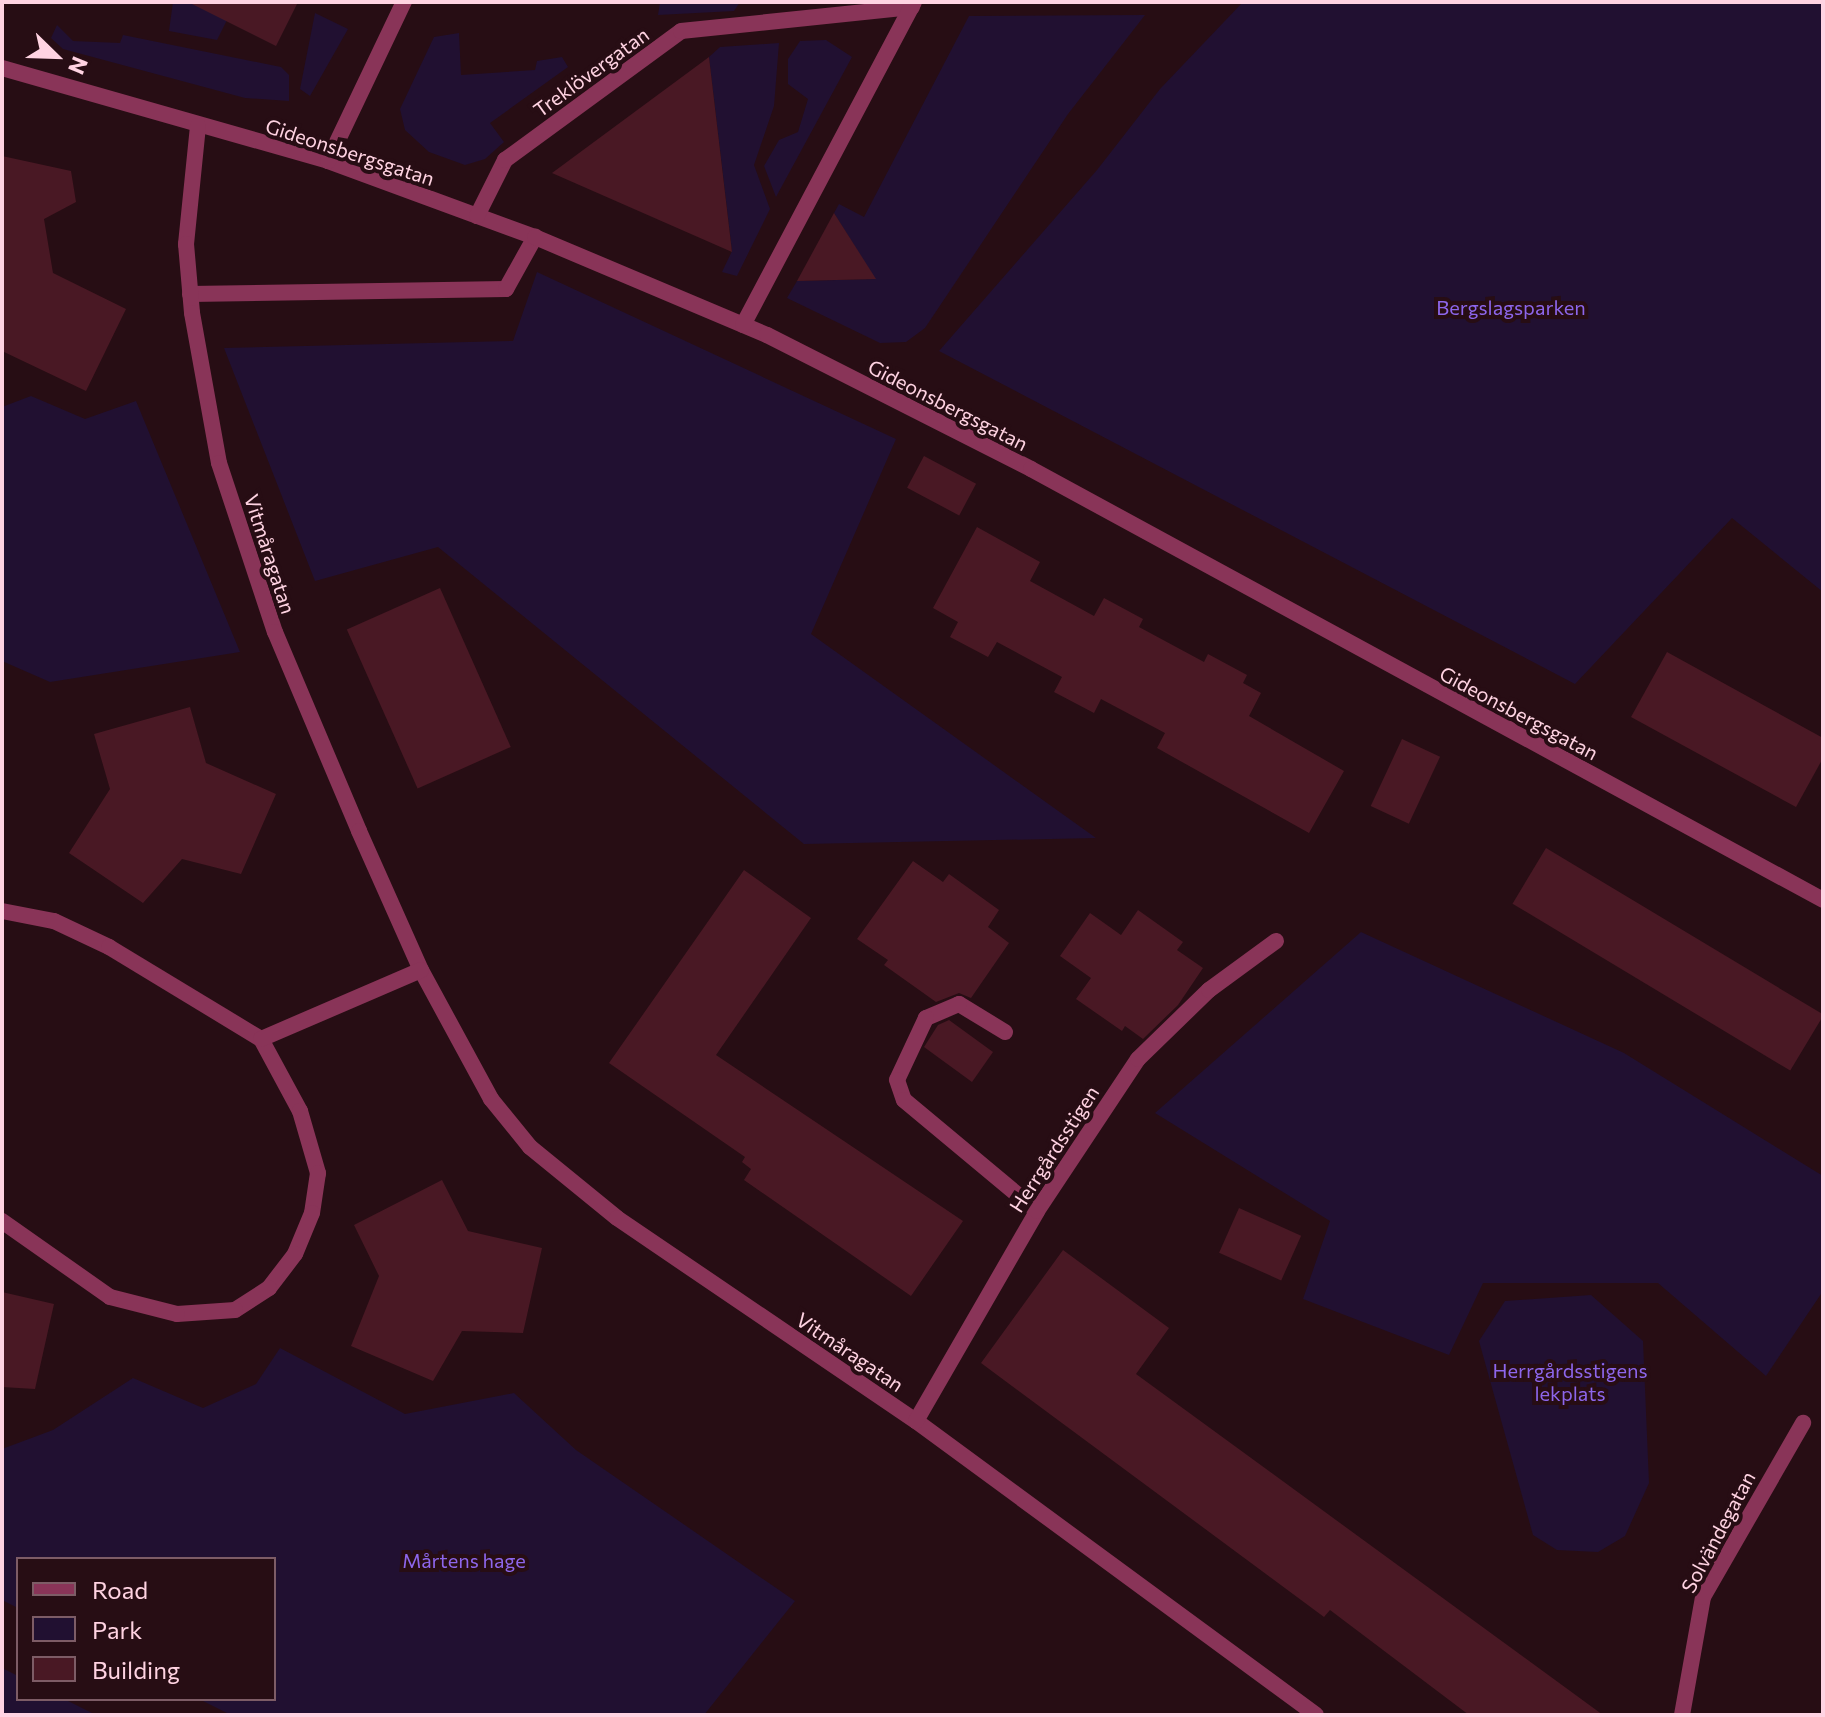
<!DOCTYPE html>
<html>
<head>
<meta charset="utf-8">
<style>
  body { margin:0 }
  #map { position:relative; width:1825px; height:1717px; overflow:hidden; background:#270d14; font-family:Commissioner,sans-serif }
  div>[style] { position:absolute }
  .green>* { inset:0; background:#211031 }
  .building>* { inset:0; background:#491824; transform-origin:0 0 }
  .service>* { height:16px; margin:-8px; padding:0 8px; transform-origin:8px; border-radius:8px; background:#893458 }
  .minor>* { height:16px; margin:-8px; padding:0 8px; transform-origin:8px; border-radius:8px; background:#893458 }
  span { translate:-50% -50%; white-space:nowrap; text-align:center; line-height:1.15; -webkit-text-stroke:8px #270d14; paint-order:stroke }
  .street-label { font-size:20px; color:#ffd3e2 }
  .park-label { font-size:20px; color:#8d66eb }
  .frame { position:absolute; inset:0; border:4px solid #ffd3e2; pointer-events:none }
  .legend { position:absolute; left:16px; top:1557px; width:260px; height:144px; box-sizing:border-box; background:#270d14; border:2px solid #7d5c66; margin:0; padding:10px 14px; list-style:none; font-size:24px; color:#ffd3e2 }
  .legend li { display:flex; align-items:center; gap:16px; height:40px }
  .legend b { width:40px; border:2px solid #7d5c66 }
  .north { position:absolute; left:16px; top:16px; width:80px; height:80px; -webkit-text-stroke:6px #270d14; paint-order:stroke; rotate:113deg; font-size:22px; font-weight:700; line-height:32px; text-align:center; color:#ffd3e2 }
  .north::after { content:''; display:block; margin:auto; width:28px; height:36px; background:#ffd3e2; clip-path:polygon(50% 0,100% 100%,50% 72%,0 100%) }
</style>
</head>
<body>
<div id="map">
  <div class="green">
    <i style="clip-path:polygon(173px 2px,236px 2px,217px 40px,169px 31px)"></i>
    <i style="clip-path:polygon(660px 2px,740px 2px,734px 11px,658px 15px)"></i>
    <i style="clip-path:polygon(1243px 2px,1823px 2px,1823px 592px,1732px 518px,1575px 684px,939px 351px,1097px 170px,1160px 89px)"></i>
    <i style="clip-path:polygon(315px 13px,348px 29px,310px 96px,300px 89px)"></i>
    <i style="clip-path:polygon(1145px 15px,1068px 114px,925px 328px,906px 342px,880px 343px,787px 298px,797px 281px,875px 279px,834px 213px,839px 204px,864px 217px,969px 16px)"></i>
    <i style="clip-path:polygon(57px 25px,73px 41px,120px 43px,123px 35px,281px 67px,289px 75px,289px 101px,245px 98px,63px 49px,51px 38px)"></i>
    <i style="clip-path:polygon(459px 33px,461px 75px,535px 70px,537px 61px,562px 57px,568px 67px,490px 123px,504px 142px,485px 159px,465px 165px,429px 152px,405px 130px,400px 109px,434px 37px)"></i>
    <i style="clip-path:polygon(826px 40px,852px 57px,776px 197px,764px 166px,779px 140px,798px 132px,808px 99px,788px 84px,788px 59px,800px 41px)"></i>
    <i style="clip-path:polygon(779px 43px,774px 106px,754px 165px,770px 209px,737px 276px,722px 272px,732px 251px,709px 57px,720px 47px)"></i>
    <i style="clip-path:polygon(537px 272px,896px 439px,811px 634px,1096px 838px,804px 844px,438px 547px,315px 581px,224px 348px,513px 341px)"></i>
    <i style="clip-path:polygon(31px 396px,85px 419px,136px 401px,240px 652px,50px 682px,2px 661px,2px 407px)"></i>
    <i style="clip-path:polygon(1361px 932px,1624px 1053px,1823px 1176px,1823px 1291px,1766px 1376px,1658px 1283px,1483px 1283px,1449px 1355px,1303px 1299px,1330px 1221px,1155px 1113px)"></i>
    <i style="clip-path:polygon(1591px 1295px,1643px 1341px,1649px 1483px,1625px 1536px,1598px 1552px,1557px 1550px,1533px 1535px,1479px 1341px,1505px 1301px)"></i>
    <i style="clip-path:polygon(280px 1348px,405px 1414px,514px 1393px,576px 1450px,795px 1601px,704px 1715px,231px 1715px,199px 1699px,274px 1699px,274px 1559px,18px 1559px,18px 1608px,2px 1600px,2px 1449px,53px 1430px,133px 1378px,203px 1408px,256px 1384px)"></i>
    <i style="clip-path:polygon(2px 1668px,18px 1676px,18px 1699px,64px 1699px,96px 1715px,2px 1715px)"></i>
  </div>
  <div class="building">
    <i style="clip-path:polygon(188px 2px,298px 2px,276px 46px)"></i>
    <i style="clip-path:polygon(709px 57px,732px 252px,552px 173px)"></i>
    <i style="clip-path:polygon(2px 156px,71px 171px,76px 202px,44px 219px,53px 273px,126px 309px,86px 391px,2px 351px)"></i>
    <i style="clip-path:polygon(834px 213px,876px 279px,797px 281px)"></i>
    <i style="left:924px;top:456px;width:59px;height:36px;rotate:28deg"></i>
    <i style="clip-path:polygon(977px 527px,1040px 562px,1030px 581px,1094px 616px,1104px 598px,1143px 619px,1139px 627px,1204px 662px,1208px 654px,1247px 675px,1243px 683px,1261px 693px,1249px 716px,1344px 771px,1309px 833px,1157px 748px,1165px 733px,1101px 699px,1094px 713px,1054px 692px,1062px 677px,997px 642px,988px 657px,950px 637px,958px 622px,933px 608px)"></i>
    <i style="left:440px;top:588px;width:174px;height:102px;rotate:66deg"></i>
    <i style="clip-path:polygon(1667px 652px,1823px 738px,1823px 758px,1796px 807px,1631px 717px)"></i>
    <i style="clip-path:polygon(190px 707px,206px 763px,276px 794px,241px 874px,182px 859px,143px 903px,69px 853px,110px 789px,94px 734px)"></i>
    <i style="left:1402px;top:739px;width:42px;height:74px;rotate:25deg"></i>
    <i style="left:1546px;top:848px;width:324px;height:65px;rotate:31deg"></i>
    <i style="clip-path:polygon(913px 861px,943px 882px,949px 874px,999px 910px,988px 927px,1009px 943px,971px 998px,959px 993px,936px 1002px,884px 965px,888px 960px,857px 939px)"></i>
    <i style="clip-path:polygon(744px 870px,811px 918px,716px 1055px,963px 1221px,911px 1296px,744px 1180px,751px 1169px,742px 1162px,745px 1157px,609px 1063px)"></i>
    <i style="clip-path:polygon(1138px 910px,1183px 942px,1177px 950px,1203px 968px,1178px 1005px,1143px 1039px,1125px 1026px,1122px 1031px,1076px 999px,1091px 978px,1060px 956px,1090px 913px,1121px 935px)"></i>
    <i style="clip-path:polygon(949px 1020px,993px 1052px,972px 1082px,924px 1047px,938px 1025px)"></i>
    <i style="clip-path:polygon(442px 1180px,468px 1231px,542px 1248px,523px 1333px,462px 1331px,433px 1381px,351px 1346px,379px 1276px,354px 1225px)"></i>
    <i style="left:1239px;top:1208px;width:68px;height:49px;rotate:24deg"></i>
    <i style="clip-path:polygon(1063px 1250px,1169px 1328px,1136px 1374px,1603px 1715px,1469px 1715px,1330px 1610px,1324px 1617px,981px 1363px)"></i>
    <i style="clip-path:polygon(2px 1292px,54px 1304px,35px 1389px,2px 1387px)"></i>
  </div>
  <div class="service">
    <i style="left:190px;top:294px;width:316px;rotate:-0.9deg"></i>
    <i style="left:506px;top:289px;width:60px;rotate:-60.9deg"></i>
    <i style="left:1005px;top:1032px;width:54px;rotate:-148.7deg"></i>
    <i style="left:959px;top:1004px;width:36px;rotate:157deg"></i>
    <i style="left:926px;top:1018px;width:68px;rotate:115.1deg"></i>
    <i style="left:897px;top:1080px;width:21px;rotate:71deg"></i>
    <i style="left:904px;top:1100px;width:173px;rotate:39.8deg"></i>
  </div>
  <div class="minor">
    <i style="left:2px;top:68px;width:339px;rotate:15.9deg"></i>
    <i style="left:328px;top:161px;width:221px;rotate:20.2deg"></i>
    <i style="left:535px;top:237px;width:252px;rotate:22.9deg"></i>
    <i style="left:767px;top:335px;width:296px;rotate:26.9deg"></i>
    <i style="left:1031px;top:469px;width:902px;rotate:28.55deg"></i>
    <i style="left:198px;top:126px;width:119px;rotate:95.8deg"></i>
    <i style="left:186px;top:244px;width:69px;rotate:85deg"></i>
    <i style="left:192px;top:313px;width:152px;rotate:79.8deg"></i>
    <i style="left:219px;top:463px;width:178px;rotate:71.7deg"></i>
    <i style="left:275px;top:632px;width:216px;rotate:67.1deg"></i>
    <i style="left:359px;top:831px;width:152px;rotate:66deg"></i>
    <i style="left:421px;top:970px;width:147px;rotate:61.5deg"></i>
    <i style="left:491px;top:1099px;width:62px;rotate:50.9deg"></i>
    <i style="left:530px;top:1147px;width:112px;rotate:39.2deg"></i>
    <i style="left:617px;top:1218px;width:361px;rotate:34.2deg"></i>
    <i style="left:916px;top:1421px;width:496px;rotate:36.3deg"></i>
    <i style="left:328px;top:161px;width:176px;rotate:-64.5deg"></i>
    <i style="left:477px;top:216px;width:63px;rotate:-63.4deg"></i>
    <i style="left:505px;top:160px;width:218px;rotate:-36.2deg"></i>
    <i style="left:681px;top:31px;width:232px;rotate:-5.9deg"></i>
    <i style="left:743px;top:325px;width:365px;rotate:-62.1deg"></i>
    <i style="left:2px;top:911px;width:53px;rotate:10.9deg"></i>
    <i style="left:54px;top:921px;width:61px;rotate:25.3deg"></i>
    <i style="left:109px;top:947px;width:178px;rotate:31.2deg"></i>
    <i style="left:261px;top:1039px;width:82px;rotate:61.6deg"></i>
    <i style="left:300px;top:1111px;width:65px;rotate:73.8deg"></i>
    <i style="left:318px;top:1173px;width:40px;rotate:98.5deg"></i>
    <i style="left:312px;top:1213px;width:44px;rotate:112.5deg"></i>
    <i style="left:295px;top:1254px;width:43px;rotate:127.4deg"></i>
    <i style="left:269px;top:1288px;width:40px;rotate:147.1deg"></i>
    <i style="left:235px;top:1310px;width:58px;rotate:176.1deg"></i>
    <i style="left:177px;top:1314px;width:69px;rotate:-165.8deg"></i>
    <i style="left:110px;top:1297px;width:132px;rotate:-144.9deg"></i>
    <i style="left:261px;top:1039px;width:174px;rotate:-23.3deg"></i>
    <i style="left:916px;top:1421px;width:242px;rotate:-60deg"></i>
    <i style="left:1037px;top:1211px;width:182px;rotate:-56.4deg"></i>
    <i style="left:1138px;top:1059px;width:99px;rotate:-44.2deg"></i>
    <i style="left:1209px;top:990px;width:83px;rotate:-36.2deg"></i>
    <i style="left:1682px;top:1715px;width:120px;rotate:-79.9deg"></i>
    <i style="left:1703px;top:1597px;width:201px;rotate:-60.1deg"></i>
  </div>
  <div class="street-label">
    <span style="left:591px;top:72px;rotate:-36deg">Treklövergatan</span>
    <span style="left:350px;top:152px;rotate:18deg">Gideonsbergsgatan</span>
    <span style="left:948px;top:405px;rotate:27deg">Gideonsbergsgatan</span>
    <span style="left:270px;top:554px;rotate:72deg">Vitmåragatan</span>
    <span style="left:1519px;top:713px;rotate:28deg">Gideonsbergsgatan</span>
    <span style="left:1054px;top:1149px;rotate:-57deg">Herrgårdsstigen</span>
    <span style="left:850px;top:1352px;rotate:34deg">Vitmåragatan</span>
    <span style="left:1718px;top:1532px;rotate:-62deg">Solvändegatan</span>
  </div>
  <div class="park-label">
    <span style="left:1511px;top:307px">Bergslagsparken</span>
    <span style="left:1570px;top:1382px">Herrgårdsstigens<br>lekplats</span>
    <span style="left:464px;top:1560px">Mårtens hage</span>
  </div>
  <div class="frame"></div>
  <ul class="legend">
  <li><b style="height:10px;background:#893458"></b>Road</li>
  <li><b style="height:22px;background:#211031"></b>Park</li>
  <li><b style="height:22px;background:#491824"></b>Building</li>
  </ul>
  <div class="north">N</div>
</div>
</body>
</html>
